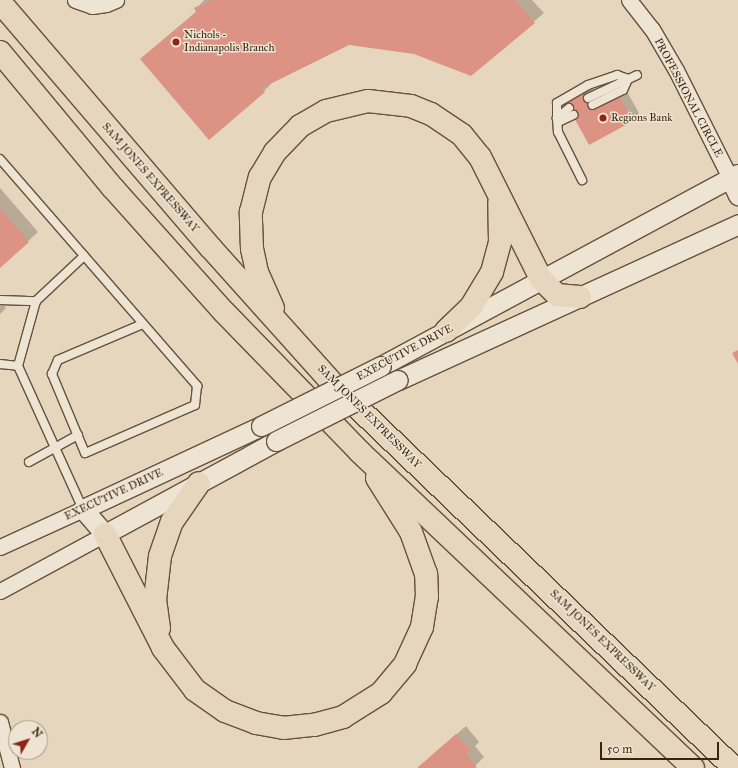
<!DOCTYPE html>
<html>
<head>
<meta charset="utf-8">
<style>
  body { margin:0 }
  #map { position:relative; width:738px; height:768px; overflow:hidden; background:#e5d6bd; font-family:"IM FELL Great Primer",serif }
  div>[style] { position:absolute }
  .shadow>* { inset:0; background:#0003 }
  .building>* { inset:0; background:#dc9384 }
  .roads { filter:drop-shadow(1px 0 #65523a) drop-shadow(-1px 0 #65523a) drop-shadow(0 1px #65523a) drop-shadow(0 -1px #65523a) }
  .service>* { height:8px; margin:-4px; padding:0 4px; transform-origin:4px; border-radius:4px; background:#eee4d4 }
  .minor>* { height:15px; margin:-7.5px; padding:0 7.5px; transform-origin:7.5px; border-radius:7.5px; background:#eee4d4 }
  .tertiary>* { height:19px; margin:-9.5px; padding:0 9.5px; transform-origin:9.5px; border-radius:9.5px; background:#eee4d4 }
  .motorway>* { height:22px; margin:-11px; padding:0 11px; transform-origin:11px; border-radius:11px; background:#e5d6bd }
  .bridges { filter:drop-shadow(1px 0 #65523a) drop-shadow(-1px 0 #65523a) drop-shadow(0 1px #65523a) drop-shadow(0 -1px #65523a) }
  .tertiary-bridge>* { height:19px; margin:-9.5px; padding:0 9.5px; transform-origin:9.5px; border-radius:9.5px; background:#eee4d4 }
  .dots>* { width:11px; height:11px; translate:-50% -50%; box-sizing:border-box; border:2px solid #eee4d4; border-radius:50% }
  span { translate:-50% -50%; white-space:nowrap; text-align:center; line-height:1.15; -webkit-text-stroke:3px #eee4d4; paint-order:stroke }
  .poi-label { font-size:11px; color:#3a260f }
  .left { translate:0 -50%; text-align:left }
  .street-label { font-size:11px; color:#3a260f }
  .north { position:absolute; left:8px; top:720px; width:40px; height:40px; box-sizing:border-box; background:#eee4d4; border:1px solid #a69885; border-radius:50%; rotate:51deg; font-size:11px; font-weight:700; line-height:16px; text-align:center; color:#3a260f }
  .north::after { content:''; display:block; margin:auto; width:14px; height:18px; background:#8f2418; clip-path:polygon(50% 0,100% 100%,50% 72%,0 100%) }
  .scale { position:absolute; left:600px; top:742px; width:119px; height:18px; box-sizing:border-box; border:2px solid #3a260f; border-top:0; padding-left:5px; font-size:12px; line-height:14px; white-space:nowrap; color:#3a260f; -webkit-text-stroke:3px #eee4d4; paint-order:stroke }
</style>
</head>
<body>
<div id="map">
  <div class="shadow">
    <i style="clip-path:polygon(204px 0,532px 0,544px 13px,471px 75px,414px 53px,349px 44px,273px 82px,264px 91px,141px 59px,197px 11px,196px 9px)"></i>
    <i style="clip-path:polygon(591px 85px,601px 104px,626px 90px,639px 113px,632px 120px,589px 144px,573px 95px)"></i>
    <i style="clip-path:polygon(0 188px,38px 232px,0 267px)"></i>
    <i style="clip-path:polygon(0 300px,6px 308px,0 314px)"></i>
    <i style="clip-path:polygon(466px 726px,479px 742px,475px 746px,484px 757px,475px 766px,477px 768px,418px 768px)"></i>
  </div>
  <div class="building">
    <i style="clip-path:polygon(212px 0,516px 0,535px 23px,471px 76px,414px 54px,349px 45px,262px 88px,265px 92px,209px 140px,140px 59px,196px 12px,194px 8px)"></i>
    <i style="clip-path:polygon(584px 91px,594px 109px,619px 96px,633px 121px,589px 145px,565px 101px)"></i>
    <i style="clip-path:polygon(0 208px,29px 242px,0 268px)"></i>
    <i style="clip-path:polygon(738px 350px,738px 364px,732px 353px)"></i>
    <i style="clip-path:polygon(456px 734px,471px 751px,466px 755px,476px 766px,474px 768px,417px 768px)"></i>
  </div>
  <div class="roads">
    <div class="service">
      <i style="left:588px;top:98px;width:54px;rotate:-25.1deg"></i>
      <i style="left:569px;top:108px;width:16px;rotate:140deg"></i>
      <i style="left:557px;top:118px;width:14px;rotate:86deg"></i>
      <i style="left:558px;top:132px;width:54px;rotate:63.4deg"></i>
      <i style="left:557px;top:118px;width:15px;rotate:-90deg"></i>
      <i style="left:557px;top:103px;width:36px;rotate:-30deg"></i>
      <i style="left:588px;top:85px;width:31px;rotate:-19deg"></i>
      <i style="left:617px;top:75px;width:12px;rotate:20deg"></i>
      <i style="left:628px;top:79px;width:12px;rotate:114deg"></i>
      <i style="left:623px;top:90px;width:34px;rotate:154deg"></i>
      <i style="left:558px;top:122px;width:17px;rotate:-25deg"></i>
      <i style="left:0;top:159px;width:301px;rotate:49deg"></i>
      <i style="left:197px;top:386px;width:19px;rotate:96deg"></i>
      <i style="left:195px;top:405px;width:120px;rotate:156.4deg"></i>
      <i style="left:85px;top:453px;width:86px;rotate:-112.7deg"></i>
      <i style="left:52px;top:374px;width:15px;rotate:-67deg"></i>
      <i style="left:58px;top:360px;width:92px;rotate:-23deg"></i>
      <i style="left:0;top:300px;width:36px;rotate:2deg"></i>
      <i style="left:0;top:364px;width:18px;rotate:6deg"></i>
      <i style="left:18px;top:366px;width:67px;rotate:-74.5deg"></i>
      <i style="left:36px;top:301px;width:66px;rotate:-43.2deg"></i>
      <i style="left:18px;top:366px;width:157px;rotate:65.6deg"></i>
      <i style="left:29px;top:462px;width:56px;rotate:-28.9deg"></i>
    </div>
    <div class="minor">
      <i style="left:75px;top:0;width:18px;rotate:19deg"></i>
      <i style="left:92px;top:6px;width:14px;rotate:-8deg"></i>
      <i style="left:106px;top:4px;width:11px;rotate:-22deg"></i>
      <i style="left:629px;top:0;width:37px;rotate:52deg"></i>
      <i style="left:652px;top:29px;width:48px;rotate:59.7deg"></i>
      <i style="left:676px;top:70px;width:121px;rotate:63.4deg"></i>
      <i style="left:0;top:547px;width:91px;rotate:-24.6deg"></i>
      <i style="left:0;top:591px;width:119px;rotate:-28.5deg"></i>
      <i style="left:0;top:722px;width:48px;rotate:75.4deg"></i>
    </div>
    <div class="tertiary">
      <i style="left:730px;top:178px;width:19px;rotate:65deg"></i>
      <i style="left:381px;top:366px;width:405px;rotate:-28.3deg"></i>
      <i style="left:398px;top:380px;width:374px;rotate:-24.6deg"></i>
      <i style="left:261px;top:426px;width:196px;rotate:155deg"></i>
      <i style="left:83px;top:509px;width:33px;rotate:49deg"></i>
      <i style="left:105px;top:534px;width:195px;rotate:-28.5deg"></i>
    </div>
    <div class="motorway">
      <i style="left:0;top:2px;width:324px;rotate:49.4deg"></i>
      <i style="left:211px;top:248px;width:183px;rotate:48.1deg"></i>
      <i style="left:333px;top:384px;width:555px;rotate:43.76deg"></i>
      <i style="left:0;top:52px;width:177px;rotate:50.3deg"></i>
      <i style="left:113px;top:188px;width:166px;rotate:48.2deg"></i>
      <i style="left:224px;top:312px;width:195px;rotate:45.8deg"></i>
      <i style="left:360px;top:452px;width:459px;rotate:43.5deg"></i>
      <i style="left:273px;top:308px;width:39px;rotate:-114deg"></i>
      <i style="left:257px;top:272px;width:24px;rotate:-102deg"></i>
      <i style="left:252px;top:249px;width:37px;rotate:-92deg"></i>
      <i style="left:251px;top:212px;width:36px;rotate:-76deg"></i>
      <i style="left:260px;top:177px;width:29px;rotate:-59deg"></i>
      <i style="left:275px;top:152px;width:36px;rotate:-46deg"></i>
      <i style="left:300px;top:126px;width:30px;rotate:-30deg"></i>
      <i style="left:326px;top:111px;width:43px;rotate:-13.4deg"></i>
      <i style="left:368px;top:101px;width:43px;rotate:6.6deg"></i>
      <i style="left:411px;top:106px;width:22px;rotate:22deg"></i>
      <i style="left:431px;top:114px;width:37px;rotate:34deg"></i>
      <i style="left:462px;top:135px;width:28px;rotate:51deg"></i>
      <i style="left:480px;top:157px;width:136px;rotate:63.4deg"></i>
      <i style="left:541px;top:279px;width:23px;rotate:45deg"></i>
      <i style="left:557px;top:295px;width:23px;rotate:5deg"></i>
      <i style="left:446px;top:331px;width:35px;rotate:-44deg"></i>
      <i style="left:471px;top:307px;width:41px;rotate:-59deg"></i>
      <i style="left:492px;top:272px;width:31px;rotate:-75deg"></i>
      <i style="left:500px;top:242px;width:39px;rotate:-91deg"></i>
      <i style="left:105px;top:534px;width:128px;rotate:63deg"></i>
      <i style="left:163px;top:648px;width:53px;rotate:52.7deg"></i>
      <i style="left:195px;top:690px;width:37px;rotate:35deg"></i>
      <i style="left:225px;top:711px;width:33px;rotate:21deg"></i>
      <i style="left:256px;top:723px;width:27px;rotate:10deg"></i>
      <i style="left:283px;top:728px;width:31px;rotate:-6deg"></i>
      <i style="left:314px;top:725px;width:30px;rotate:-15deg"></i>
      <i style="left:343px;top:717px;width:45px;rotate:-32.3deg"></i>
      <i style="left:381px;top:693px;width:38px;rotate:-50deg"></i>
      <i style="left:405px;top:664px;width:41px;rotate:-65.3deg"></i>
      <i style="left:422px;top:627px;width:30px;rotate:-81deg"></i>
      <i style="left:427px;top:597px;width:23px;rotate:-92deg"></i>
      <i style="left:426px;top:574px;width:45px;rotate:-109.7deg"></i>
      <i style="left:411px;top:532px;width:64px;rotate:-122.2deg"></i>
      <i style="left:159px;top:628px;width:28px;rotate:-98deg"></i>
      <i style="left:155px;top:600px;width:44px;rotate:-83.5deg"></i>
      <i style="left:160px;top:556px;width:36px;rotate:-71deg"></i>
      <i style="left:172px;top:522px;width:47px;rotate:-55.3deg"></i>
    </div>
  </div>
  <div class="bridges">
    <div class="tertiary-bridge">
      <i style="left:261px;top:426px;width:134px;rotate:-26.6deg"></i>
      <i style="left:276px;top:441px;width:136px;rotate:-26.6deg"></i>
    </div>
  </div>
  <div class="dots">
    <i style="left:176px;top:42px;background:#8f2418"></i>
    <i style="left:603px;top:118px;background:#8f2418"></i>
  </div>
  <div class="poi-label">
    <span class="left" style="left:184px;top:42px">Nichols -<br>Indianapolis Branch</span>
    <span class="left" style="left:611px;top:118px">Regions Bank</span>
  </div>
  <div class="street-label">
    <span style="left:688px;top:98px;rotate:62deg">PROFESSIONAL CIRCLE</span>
    <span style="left:150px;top:178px;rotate:49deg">SAM JONES EXPRESSWAY</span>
    <span style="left:405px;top:353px;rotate:-28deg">EXECUTIVE DRIVE</span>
    <span style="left:369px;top:417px;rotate:45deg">SAM JONES EXPRESSWAY</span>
    <span style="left:114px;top:495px;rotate:-25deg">EXECUTIVE DRIVE</span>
    <span style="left:602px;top:641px;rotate:44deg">SAM JONES EXPRESSWAY</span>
  </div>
  <div class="north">N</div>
  <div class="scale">50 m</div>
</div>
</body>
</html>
